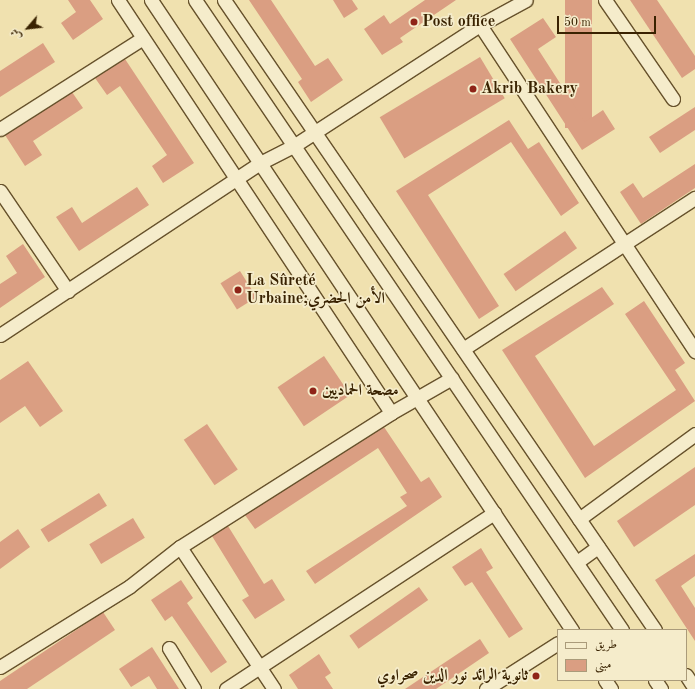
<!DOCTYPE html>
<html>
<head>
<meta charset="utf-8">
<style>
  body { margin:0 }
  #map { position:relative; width:695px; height:689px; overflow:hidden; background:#f0e1af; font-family:"Old Standard TT",Amiri,serif }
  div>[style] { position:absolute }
  .building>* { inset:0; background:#da9e82; transform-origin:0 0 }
  .roads { filter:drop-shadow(1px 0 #67522c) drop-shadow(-1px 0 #67522c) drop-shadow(0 1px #67522c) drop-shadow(0 -1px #67522c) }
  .minor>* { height:13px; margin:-6.5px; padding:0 6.5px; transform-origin:6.5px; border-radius:6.5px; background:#f5eccb }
  .dots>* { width:11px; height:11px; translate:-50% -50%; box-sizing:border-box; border:2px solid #f5eccb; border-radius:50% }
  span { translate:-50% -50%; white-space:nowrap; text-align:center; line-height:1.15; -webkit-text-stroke:3.5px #f5eccb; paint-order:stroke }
  .poi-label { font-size:16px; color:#392201; font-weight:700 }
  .left { translate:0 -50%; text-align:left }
  .right { translate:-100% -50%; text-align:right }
  .legend { position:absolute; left:557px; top:629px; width:130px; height:52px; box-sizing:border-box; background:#f5eccb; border:1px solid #aa9b7a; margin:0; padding:5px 7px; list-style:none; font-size:12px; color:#392201 }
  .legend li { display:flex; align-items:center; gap:8px; height:20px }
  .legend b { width:20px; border:1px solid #aa9b7a }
  .north { position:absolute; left:8px; top:8px; width:40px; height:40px; -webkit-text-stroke:3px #f5eccb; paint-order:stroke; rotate:242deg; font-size:11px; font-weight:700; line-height:16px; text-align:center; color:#392201 }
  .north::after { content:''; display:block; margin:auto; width:14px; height:18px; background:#392201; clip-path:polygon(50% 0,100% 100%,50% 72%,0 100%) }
  .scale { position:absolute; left:557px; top:16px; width:99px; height:18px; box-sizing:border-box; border:2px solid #392201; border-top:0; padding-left:5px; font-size:12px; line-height:14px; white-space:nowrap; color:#392201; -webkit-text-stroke:3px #f5eccb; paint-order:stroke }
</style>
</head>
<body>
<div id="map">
  <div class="building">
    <i style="clip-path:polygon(68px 0,90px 0,103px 19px,73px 40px,61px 23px,76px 12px)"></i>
    <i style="clip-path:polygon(249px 0,271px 0,315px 66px,328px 58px,343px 80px,311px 102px,298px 82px,302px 79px)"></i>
    <i style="clip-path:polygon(333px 0,352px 0,358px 9px,344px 18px)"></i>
    <i style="clip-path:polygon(425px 0,456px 0,400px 38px,403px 42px,382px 55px,364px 29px,384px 15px,390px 24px)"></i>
    <i style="left:565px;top:0;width:27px;height:128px"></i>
    <i style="clip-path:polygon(630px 0,657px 0,695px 56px,695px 69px,682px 78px)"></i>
    <i style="clip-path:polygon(543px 18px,556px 37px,538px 49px,585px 122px,603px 110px,615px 129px,582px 150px,510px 39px)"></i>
    <i style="clip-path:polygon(43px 43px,55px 62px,0 97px,0 71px)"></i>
    <i style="left:480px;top:57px;width:48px;height:117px;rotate:59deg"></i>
    <i style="clip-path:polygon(125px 59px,194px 163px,163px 183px,152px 166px,167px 155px,120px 86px,107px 95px,95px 78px)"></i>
    <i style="clip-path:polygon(72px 92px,83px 108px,33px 141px,42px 155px,25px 166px,5px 135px)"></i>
    <i style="clip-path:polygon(695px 107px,695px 130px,660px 153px,649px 137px)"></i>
    <i style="clip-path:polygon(509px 120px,528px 149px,539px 142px,579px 203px,561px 216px,511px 142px,428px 195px,499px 306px,479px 319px,396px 191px)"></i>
    <i style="clip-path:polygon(695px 164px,695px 188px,641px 224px,620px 192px,633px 183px,643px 198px)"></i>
    <i style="clip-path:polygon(137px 187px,149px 205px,79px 251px,56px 217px,72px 207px,82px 223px)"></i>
    <i style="left:565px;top:231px;width:21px;height:75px;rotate:55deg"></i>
    <i style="clip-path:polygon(23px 244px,45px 277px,0 308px,0 284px,17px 273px,6px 256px)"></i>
    <i style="left:240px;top:271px;width:31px;height:23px;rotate:58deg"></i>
    <i style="clip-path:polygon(602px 287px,614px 304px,535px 356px,594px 446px,676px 390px,625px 314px,644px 301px,685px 363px,675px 370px,695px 401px,585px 478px,502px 350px)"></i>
    <i style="left:324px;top:356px;width:47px;height:56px;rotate:56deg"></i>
    <i style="clip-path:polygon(28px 361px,63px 411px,40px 427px,25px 406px,0 423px,0 380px)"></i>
    <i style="left:207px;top:424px;width:55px;height:28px;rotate:56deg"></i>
    <i style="clip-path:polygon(384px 427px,421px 482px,429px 477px,442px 497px,315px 584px,306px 571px,407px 506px,400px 497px,407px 493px,378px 448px,255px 529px,245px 515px)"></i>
    <i style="clip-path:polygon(695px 467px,695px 505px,634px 547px,617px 521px)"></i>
    <i style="left:99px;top:493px;width:15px;height:69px;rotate:58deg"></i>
    <i style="left:133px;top:518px;width:23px;height:51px;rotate:59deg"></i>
    <i style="clip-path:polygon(228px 526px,264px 584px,272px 579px,285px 600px,255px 619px,242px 600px,249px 596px,212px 536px)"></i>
    <i style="clip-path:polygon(18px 529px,30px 547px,0 569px,0 542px)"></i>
    <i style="clip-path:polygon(481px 548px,493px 568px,486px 572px,523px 629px,509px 638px,472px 582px,465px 586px,452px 567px)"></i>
    <i style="clip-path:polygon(695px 554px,695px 576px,681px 586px,695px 608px,695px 641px,655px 580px)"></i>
    <i style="clip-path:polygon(181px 580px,193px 598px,187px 603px,227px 662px,211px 673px,172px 616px,165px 621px,151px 600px)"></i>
    <i style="left:419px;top:587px;width:16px;height:85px;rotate:55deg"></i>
    <i style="clip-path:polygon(103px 612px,115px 630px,27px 689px,0 689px,0 681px)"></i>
    <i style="clip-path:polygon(480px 639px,489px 653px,436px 689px,405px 689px)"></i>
    <i style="clip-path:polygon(152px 647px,179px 689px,157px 689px,149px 676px,131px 687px,119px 669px)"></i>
    <i style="clip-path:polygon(319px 654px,331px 673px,325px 677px,333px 689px,298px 689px,289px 675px)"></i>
  </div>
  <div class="roads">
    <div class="minor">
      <i style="left:118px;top:0;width:495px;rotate:56.5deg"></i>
      <i style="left:151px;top:0;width:758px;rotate:56.25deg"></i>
      <i style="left:195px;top:0;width:761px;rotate:55.87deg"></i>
      <i style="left:224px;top:0;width:763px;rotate:55.62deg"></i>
      <i style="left:605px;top:0;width:120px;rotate:55.5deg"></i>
      <i style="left:480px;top:25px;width:391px;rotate:56.6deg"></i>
      <i style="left:0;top:129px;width:169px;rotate:-32.5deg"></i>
      <i style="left:0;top:191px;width:121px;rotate:55.8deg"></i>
      <i style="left:0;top:335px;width:312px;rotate:-33.5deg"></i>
      <i style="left:260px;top:163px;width:39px;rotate:-27deg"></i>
      <i style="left:295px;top:145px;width:221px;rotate:-33deg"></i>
      <i style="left:480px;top:25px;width:52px;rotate:-28.5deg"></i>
      <i style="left:463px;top:349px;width:277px;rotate:-33.1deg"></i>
      <i style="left:579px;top:519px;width:144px;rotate:-36.2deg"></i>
      <i style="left:180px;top:547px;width:170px;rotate:56.5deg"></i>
      <i style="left:577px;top:562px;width:26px;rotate:-36deg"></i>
      <i style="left:169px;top:648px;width:48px;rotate:58.6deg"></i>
      <i style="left:0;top:667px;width:153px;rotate:-31.9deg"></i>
      <i style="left:130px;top:586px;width:63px;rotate:-38deg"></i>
      <i style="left:180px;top:547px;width:250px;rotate:-32.4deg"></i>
      <i style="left:391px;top:413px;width:70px;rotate:-29.8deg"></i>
      <i style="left:686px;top:675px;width:17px;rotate:57deg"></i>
      <i style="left:605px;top:680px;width:11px;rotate:56deg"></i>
      <i style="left:655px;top:680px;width:11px;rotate:56deg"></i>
      <i style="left:226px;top:689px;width:321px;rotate:-33.3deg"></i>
      <i style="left:486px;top:689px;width:85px;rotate:-32.6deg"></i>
    </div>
  </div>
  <div class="dots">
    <i style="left:414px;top:22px;background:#8f2418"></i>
    <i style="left:473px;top:89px;background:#8f2418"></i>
    <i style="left:238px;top:290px;background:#8f2418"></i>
    <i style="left:313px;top:391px;background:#8f2418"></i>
    <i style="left:536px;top:676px;background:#8f2418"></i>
  </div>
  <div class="poi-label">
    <span class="left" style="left:422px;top:22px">Post office</span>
    <span class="left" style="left:481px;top:89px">Akrib Bakery</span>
    <span class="left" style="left:246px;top:290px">La Sûreté<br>Urbaine;الأمن الحضري</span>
    <span class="left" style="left:322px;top:391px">مصحة الحماديين</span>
    <span class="right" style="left:528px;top:676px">ثانوية الرائد نور الدين صحراوي</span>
  </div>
  <ul class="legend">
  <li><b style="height:5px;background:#f5eccb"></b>طريق</li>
  <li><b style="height:11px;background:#da9e82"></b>مبنى</li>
  </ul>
  <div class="north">ش</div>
  <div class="scale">50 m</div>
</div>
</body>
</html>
